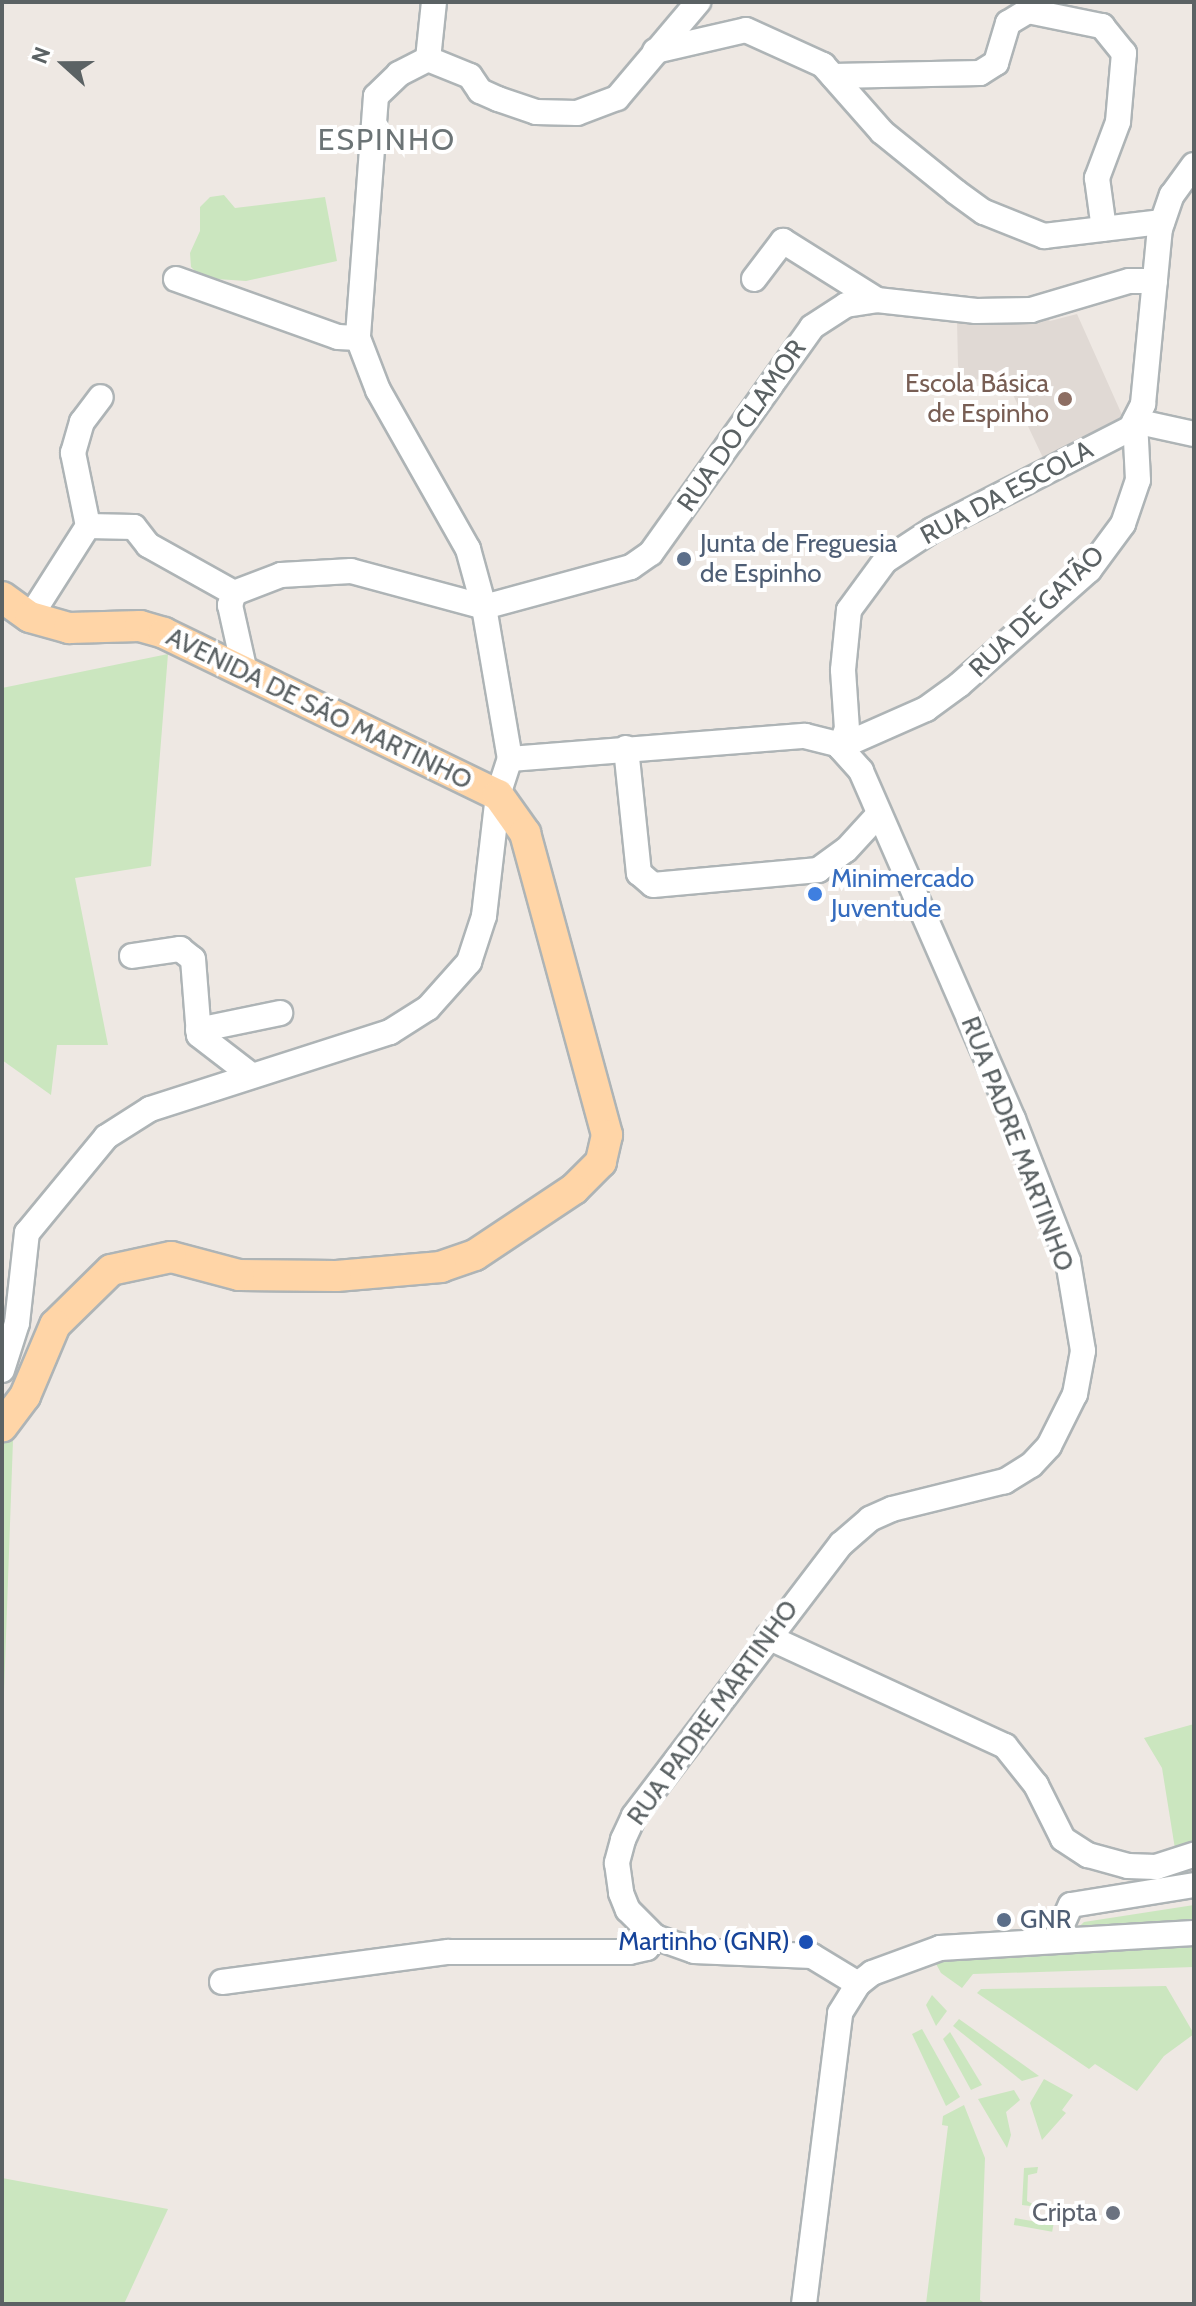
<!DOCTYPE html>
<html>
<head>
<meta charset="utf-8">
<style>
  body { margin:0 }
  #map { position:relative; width:1196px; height:2306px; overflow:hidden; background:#eee8e3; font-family:Cabin,sans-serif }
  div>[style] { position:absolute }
  .education>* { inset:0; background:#e0d9d4 }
  .green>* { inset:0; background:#cbe6bf; transform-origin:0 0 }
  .roads { filter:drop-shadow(2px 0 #aeb4b6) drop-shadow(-2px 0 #aeb4b6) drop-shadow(0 2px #aeb4b6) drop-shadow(0 -2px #aeb4b6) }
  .minor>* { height:24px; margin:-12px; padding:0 12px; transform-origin:12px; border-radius:12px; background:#fff }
  .major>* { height:30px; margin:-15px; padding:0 15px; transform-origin:15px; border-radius:15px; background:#ffd5a7 }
  .dots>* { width:22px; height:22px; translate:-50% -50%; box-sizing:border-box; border:4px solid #fff; border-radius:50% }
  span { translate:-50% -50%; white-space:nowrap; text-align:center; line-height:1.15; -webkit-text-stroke:8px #fff; paint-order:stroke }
  .education-label { font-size:26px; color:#785e54 }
  .right { translate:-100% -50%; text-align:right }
  .street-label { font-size:26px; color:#5b6264 }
  .service-label { font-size:26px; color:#4e5e75 }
  .left { translate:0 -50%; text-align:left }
  .shop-label { font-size:26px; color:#366cbe }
  .transit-label { font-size:26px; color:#164399 }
  .worship-label { font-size:26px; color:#5b616d }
  .quarter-label { font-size:30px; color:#6c7476; letter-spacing:2px }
  .frame { position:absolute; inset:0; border:4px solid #5b6264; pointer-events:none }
  .north { position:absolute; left:24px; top:24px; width:80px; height:80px; -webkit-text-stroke:6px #fff; paint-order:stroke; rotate:291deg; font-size:22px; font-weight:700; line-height:32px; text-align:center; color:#5b6264 }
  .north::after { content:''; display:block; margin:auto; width:28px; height:36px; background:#5b6264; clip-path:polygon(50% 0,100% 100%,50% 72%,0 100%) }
</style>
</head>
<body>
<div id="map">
  <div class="education">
    <i style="clip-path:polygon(1077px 314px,1123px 417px,1045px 462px,1005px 378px,965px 380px,958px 366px,957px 321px,987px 324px,1043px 316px,1050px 321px)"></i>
  </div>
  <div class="green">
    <i style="clip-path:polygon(224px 195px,235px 208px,325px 197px,337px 261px,246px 281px,202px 278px,191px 267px,190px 253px,200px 231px,200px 207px,210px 197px)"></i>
    <i style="clip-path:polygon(168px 654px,151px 866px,75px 878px,108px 1045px,57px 1045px,51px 1095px,2px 1060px,2px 688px)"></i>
    <i style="clip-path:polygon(13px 1440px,2px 1748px,2px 1442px)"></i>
    <i style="clip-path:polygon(1194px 1724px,1194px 1847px,1176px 1855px,1162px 1768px,1144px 1738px)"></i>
    <i style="clip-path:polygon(1194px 1905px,1194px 1967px,973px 1974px,962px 1988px,941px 1973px,935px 1962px,954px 1953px,1059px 1946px,1084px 1922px)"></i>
    <i style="clip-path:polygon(1166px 1986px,1194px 2034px,1164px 2056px,1137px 2091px,1095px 2064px,1089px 2069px,977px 1993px,981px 1989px)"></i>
    <i style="clip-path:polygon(932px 1995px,947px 2011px,936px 2026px,926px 2005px)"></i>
    <i style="clip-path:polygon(959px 2019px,1039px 2076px,1022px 2081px,953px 2026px)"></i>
    <i style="clip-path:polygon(922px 2029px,960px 2097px,946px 2106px,912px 2034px)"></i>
    <i style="clip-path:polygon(950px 2032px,982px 2085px,971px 2090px,943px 2039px)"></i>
    <i style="clip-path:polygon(1044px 2079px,1073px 2095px,1062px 2110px,1066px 2113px,1042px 2140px,1030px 2103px)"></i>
    <i style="clip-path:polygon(1014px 2090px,1020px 2100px,1006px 2112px,1011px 2135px,1007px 2148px,978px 2099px)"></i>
    <i style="clip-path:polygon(964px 2105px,985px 2158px,980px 2300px,986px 2304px,926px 2304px,948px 2126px,942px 2125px,943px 2116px)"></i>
    <i style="clip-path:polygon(1038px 2167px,1037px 2173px,1028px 2175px,1027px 2201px,1038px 2207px,1022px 2205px,1024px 2168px)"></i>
    <i style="clip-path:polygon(2px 2178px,168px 2209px,124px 2304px,2px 2304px)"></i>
    <i style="left:1015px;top:2218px;width:39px;height:7px;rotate:10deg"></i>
  </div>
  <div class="roads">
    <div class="minor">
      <i style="left:655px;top:51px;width:93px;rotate:-13deg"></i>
      <i style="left:746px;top:30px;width:85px;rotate:24.4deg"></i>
      <i style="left:823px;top:65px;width:89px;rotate:48.6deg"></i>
      <i style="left:882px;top:132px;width:95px;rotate:39deg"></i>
      <i style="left:956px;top:192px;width:34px;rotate:36deg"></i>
      <i style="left:984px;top:212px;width:65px;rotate:21.8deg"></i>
      <i style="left:1044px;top:236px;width:119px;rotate:-6.8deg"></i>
      <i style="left:428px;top:59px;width:33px;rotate:153deg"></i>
      <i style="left:399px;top:74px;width:32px;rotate:136deg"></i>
      <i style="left:376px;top:96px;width:243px;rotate:94.3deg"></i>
      <i style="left:358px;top:338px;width:56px;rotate:69deg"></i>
      <i style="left:378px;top:390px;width:183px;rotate:60.5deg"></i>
      <i style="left:468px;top:549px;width:60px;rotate:74.6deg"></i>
      <i style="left:484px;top:607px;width:154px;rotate:80.3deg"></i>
      <i style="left:428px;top:59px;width:45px;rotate:22deg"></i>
      <i style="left:470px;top:76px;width:18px;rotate:56deg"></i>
      <i style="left:480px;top:91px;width:20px;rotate:24deg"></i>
      <i style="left:498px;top:99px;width:40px;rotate:18.9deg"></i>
      <i style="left:536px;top:112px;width:41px;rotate:1.4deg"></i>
      <i style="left:577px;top:113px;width:43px;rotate:-20.6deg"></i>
      <i style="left:617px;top:98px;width:126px;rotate:-49.8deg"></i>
      <i style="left:428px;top:59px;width:57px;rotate:-84deg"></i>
      <i style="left:833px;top:76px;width:147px;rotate:-1.2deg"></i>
      <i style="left:980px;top:73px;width:19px;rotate:-32deg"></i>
      <i style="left:996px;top:63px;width:42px;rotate:-73.3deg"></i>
      <i style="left:1008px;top:23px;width:23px;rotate:-31deg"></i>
      <i style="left:1028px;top:11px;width:76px;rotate:11.5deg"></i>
      <i style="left:1102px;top:26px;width:35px;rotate:51deg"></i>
      <i style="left:1124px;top:53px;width:69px;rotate:95deg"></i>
      <i style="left:1118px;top:122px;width:60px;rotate:110.6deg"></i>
      <i style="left:1097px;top:178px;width:51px;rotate:82.2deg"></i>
      <i style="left:176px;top:279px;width:172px;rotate:19.7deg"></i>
      <i style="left:338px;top:337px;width:20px;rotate:3deg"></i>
      <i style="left:754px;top:279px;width:48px;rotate:-52.7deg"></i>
      <i style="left:783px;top:241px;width:111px;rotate:32.1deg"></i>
      <i style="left:1135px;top:421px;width:60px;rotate:12.4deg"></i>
      <i style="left:88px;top:526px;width:46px;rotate:1.2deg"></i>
      <i style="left:134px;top:527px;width:23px;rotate:52deg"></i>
      <i style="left:148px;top:545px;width:98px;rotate:29.2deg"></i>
      <i style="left:234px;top:593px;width:50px;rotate:-21deg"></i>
      <i style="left:281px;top:575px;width:70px;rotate:-3.3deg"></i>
      <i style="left:351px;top:571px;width:138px;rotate:15.1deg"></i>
      <i style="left:484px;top:607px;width:152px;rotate:-15.2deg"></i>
      <i style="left:631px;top:567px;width:24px;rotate:-35deg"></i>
      <i style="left:651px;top:553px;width:277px;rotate:-54.5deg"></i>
      <i style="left:812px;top:327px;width:40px;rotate:-32.9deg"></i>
      <i style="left:846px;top:305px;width:31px;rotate:-9deg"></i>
      <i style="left:877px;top:300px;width:100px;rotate:6.3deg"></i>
      <i style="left:976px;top:311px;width:55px;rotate:-1deg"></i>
      <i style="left:1031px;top:310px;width:102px;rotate:-16.5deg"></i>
      <i style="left:1129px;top:281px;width:26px"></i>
      <i style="left:234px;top:593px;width:13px;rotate:108deg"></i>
      <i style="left:230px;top:605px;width:69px;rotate:77.4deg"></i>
      <i style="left:30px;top:617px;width:108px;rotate:-57.5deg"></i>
      <i style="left:88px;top:526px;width:75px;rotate:-101.6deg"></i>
      <i style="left:73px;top:453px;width:32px;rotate:-74deg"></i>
      <i style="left:82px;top:422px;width:31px;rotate:-53deg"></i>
      <i style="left:840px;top:747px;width:19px;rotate:-69deg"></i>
      <i style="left:847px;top:729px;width:59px;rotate:-93.9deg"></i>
      <i style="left:843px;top:670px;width:60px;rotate:-84.3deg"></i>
      <i style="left:849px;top:610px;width:61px;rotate:-53.7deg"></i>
      <i style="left:885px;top:561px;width:56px;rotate:-33.4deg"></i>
      <i style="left:932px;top:530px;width:224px;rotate:-27.1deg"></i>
      <i style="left:1131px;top:428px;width:27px;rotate:-63deg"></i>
      <i style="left:1143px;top:404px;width:176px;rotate:-84.5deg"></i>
      <i style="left:1160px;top:229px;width:36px;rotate:-71deg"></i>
      <i style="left:1172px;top:195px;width:37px;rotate:-54deg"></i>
      <i style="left:840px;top:747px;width:94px;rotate:-23.8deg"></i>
      <i style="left:926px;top:709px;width:41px;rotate:-36deg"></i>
      <i style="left:959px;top:685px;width:174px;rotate:-41.5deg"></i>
      <i style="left:1089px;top:570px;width:57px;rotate:-53.5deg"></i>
      <i style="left:1123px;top:524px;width:46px;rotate:-71.2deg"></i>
      <i style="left:1138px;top:480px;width:59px;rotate:-92.9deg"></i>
      <i style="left:626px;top:748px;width:126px;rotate:84.1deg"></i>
      <i style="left:639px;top:873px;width:18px;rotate:41deg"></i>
      <i style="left:653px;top:885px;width:166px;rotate:-5.2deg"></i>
      <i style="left:818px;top:870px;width:34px;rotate:-36deg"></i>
      <i style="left:846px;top:850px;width:49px;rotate:-47.5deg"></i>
      <i style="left:510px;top:759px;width:296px;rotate:-4.5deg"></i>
      <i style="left:805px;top:736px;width:33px;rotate:14deg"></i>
      <i style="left:837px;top:744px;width:36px;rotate:48deg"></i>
      <i style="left:861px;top:771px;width:380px;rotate:66.4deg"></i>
      <i style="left:1013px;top:1119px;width:152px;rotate:68.8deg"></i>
      <i style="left:1068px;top:1261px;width:91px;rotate:80.5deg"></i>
      <i style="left:1083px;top:1351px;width:44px;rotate:100.5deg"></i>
      <i style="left:1075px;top:1394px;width:58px;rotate:116.6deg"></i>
      <i style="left:1049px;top:1446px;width:26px;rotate:133deg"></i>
      <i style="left:1031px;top:1465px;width:31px;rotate:148deg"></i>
      <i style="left:1005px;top:1481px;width:116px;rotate:166.1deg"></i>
      <i style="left:892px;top:1509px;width:24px;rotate:156deg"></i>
      <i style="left:870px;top:1519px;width:38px;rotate:139deg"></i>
      <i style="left:841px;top:1544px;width:342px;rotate:127.3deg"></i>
      <i style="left:634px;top:1816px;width:26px;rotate:115deg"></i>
      <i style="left:623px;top:1840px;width:24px;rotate:105deg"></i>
      <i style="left:617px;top:1863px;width:30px;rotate:82deg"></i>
      <i style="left:621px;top:1893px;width:18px;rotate:68deg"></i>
      <i style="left:628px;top:1910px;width:38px;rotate:45deg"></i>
      <i style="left:655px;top:1937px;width:41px;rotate:19.7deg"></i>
      <i style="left:694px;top:1951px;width:118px;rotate:2.4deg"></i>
      <i style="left:812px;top:1956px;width:54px;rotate:31.3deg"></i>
      <i style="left:132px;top:956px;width:49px;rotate:-8.3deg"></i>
      <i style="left:180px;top:949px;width:16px;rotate:38deg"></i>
      <i style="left:193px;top:959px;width:76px;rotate:85.5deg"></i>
      <i style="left:199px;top:1035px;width:66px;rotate:37.6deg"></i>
      <i style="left:198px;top:1030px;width:84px;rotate:-11.7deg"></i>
      <i style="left:2px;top:1370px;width:49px;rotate:-72.3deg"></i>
      <i style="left:17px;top:1323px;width:91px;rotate:-83.7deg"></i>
      <i style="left:27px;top:1233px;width:124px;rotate:-50.5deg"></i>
      <i style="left:106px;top:1137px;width:52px;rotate:-32.5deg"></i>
      <i style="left:150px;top:1109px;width:252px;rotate:-17.8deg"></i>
      <i style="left:390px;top:1032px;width:45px;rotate:-32.3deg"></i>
      <i style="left:428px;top:1008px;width:62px;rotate:-48.3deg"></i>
      <i style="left:469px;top:962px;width:48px;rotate:-71.9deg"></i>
      <i style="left:484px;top:916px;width:122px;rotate:-83.4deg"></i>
      <i style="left:498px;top:795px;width:38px;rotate:-72deg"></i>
      <i style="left:768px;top:1637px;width:261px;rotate:24.7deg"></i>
      <i style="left:1005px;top:1746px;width:50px;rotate:51.5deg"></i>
      <i style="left:1036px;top:1785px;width:60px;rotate:63.4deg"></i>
      <i style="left:1063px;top:1839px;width:30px;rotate:33deg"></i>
      <i style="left:1088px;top:1855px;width:41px;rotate:15.4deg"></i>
      <i style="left:1128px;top:1866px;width:28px;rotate:2deg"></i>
      <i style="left:1156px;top:1867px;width:40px;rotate:-18deg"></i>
      <i style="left:1056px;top:1938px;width:36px;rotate:-66deg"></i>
      <i style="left:1071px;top:1905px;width:125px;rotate:-9.2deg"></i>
      <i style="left:222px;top:1982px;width:228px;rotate:-7.6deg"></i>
      <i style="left:448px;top:1952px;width:181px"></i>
      <i style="left:629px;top:1952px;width:18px;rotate:-13deg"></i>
      <i style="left:647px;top:1948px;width:14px;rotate:-54deg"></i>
      <i style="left:804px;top:2304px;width:293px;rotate:-82.9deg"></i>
      <i style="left:840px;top:2013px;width:34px;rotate:-58deg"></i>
      <i style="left:858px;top:1984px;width:18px;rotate:-38deg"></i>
      <i style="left:872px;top:1973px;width:72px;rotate:-20.2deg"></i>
      <i style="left:940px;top:1948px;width:254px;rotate:-3.4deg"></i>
    </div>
    <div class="major">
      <i style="left:2px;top:597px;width:34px;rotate:36deg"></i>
      <i style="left:30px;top:617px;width:41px;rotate:15.8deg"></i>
      <i style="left:69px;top:628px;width:71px;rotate:-1.6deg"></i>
      <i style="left:140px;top:626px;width:25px;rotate:16deg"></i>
      <i style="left:164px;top:633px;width:371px;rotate:25.9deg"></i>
      <i style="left:498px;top:795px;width:47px;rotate:54.6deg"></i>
      <i style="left:525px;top:833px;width:313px;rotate:74.8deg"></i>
      <i style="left:607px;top:1135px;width:28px;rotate:103deg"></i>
      <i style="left:601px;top:1162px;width:38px;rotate:135deg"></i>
      <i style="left:574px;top:1189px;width:119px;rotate:146.3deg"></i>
      <i style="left:475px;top:1255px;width:36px;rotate:161deg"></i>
      <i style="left:441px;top:1267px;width:105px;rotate:175.1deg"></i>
      <i style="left:336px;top:1276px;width:97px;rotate:-179.4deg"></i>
      <i style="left:239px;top:1275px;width:70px;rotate:-165.2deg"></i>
      <i style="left:171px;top:1257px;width:61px;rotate:167.8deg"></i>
      <i style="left:111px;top:1270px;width:78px;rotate:135.5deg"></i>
      <i style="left:55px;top:1325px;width:77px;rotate:112.9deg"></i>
      <i style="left:25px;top:1396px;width:38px;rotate:127deg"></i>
    </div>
  </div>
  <div class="dots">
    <i style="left:1065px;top:399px;background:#8d6e63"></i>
    <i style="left:684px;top:559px;background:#5c6f8a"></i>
    <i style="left:815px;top:894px;background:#3f7fe0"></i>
    <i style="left:1004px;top:1920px;background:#5c6f8a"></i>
    <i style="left:806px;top:1942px;background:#1a4fb4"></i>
    <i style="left:1113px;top:2213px;background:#6b7280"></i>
  </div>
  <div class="education-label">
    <span class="right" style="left:1049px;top:399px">Escola Básica<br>de Espinho</span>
  </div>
  <div class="street-label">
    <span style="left:742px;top:426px;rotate:-55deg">RUA DO CLAMOR</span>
    <span style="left:1007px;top:493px;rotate:-28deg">RUA DA ESCOLA</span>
    <span style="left:1037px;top:612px;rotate:-44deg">RUA DE GATÃO</span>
    <span style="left:319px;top:709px;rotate:26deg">AVENIDA DE SÃO MARTINHO</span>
    <span style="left:1017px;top:1144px;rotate:69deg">RUA PADRE MARTINHO</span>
    <span style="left:713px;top:1713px;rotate:-54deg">RUA PADRE MARTINHO</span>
  </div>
  <div class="service-label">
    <span class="left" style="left:700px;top:559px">Junta de Freguesia<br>de Espinho</span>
    <span class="left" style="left:1020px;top:1920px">GNR</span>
  </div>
  <div class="shop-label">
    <span class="left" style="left:831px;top:894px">Minimercado<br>Juventude</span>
  </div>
  <div class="transit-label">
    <span class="right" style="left:790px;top:1942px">Martinho (GNR)</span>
  </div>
  <div class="worship-label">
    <span class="right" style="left:1097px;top:2213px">Cripta</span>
  </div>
  <div class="quarter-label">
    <span style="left:387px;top:140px">ESPINHO</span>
  </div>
  <div class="frame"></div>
  <div class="north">N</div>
</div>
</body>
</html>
